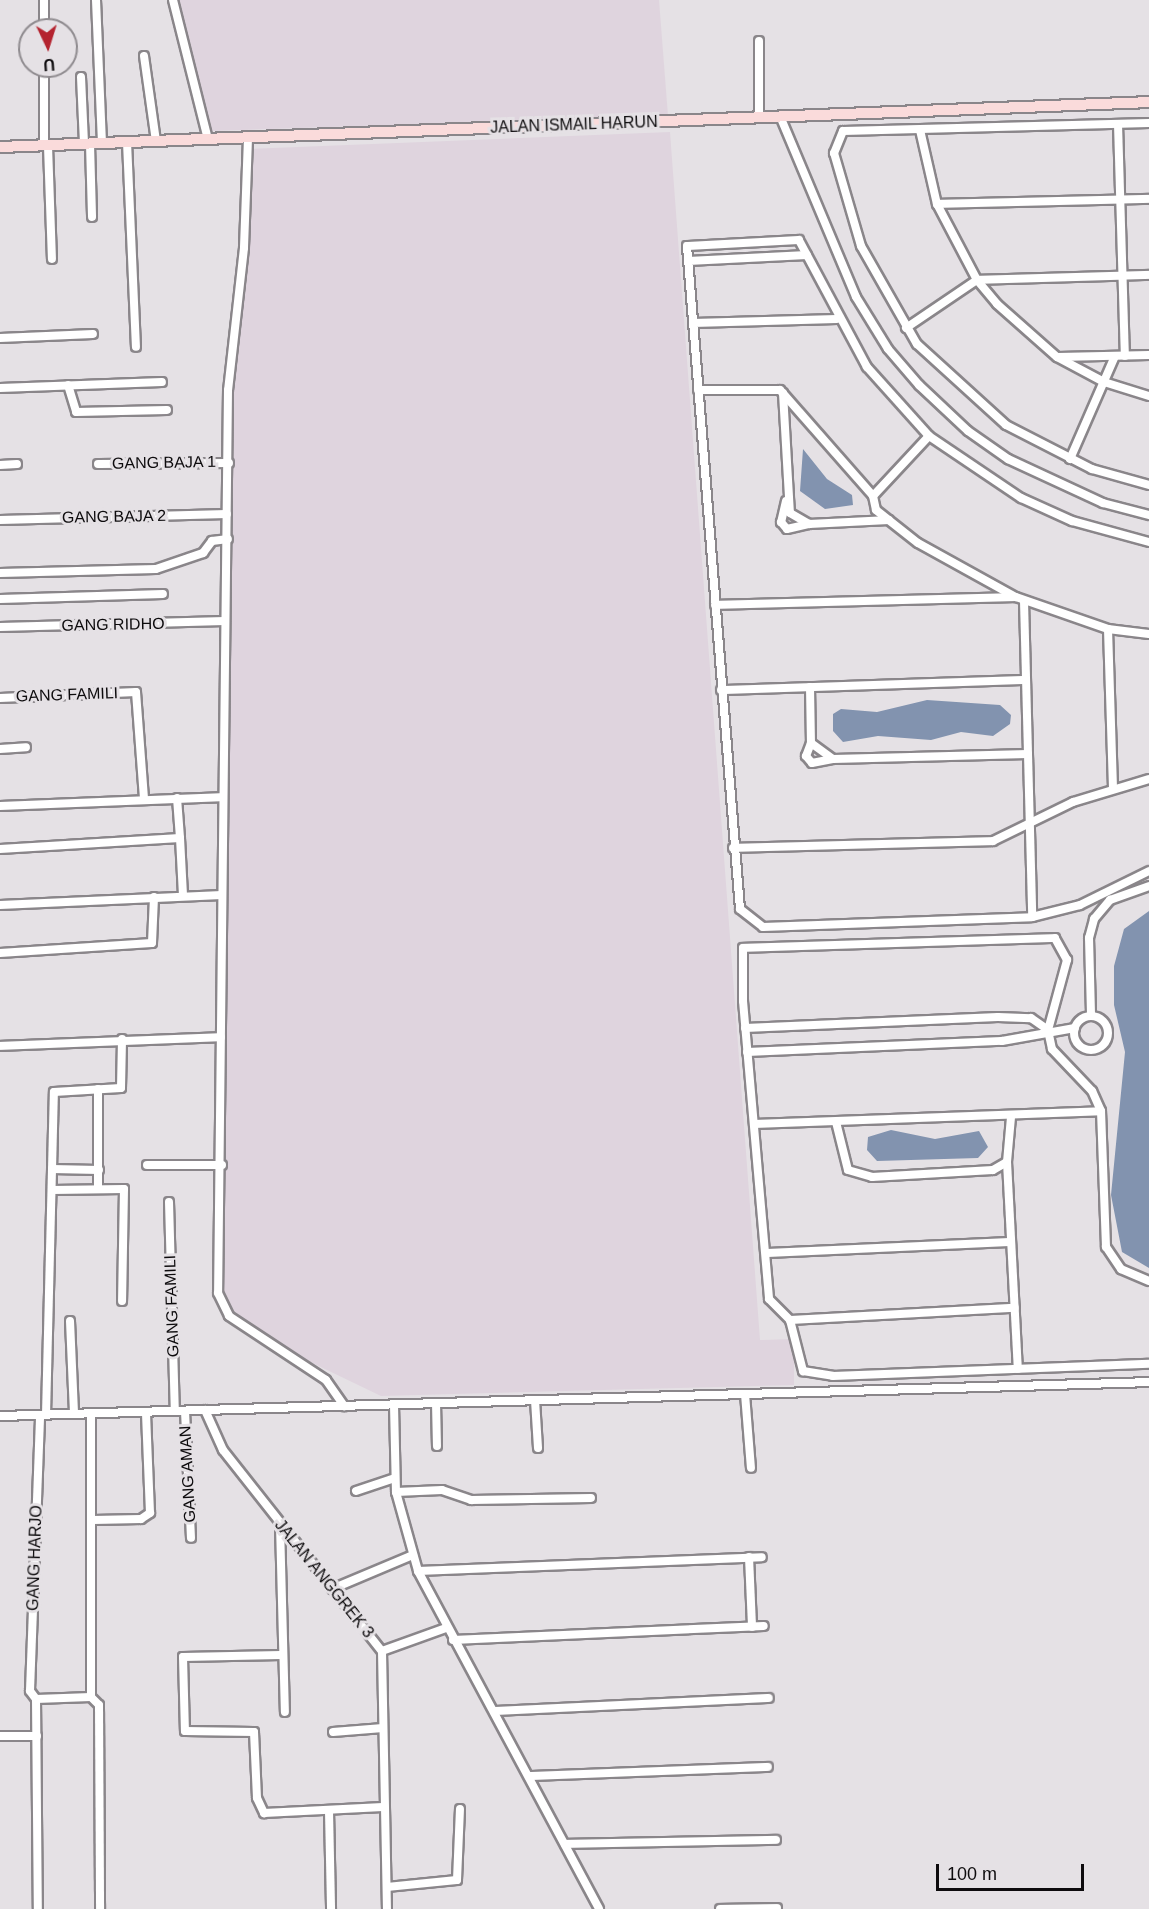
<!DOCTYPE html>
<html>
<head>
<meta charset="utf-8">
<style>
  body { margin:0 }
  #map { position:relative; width:1149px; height:1909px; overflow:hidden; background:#e5e1e5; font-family:Arial,sans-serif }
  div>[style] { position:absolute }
  .built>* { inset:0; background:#dfd4de }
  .water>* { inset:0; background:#8293af }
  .roads { filter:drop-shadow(2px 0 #8a868a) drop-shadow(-2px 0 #8a868a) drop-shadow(0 2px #8a868a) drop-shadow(0 -2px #8a868a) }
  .street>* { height:8px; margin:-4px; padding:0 4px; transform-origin:4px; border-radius:4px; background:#fff }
  .street>.ring { margin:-4px; padding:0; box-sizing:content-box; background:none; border:8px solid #fff; border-radius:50% }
  .secondary>* { height:10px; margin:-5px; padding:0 5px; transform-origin:5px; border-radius:5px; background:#fadbdb }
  span { translate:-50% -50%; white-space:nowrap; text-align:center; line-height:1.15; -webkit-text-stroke:6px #e5e1e5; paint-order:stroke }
  .street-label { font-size:16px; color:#0d0b0d }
  .north { position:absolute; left:18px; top:18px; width:60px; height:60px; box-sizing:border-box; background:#e5e1e5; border:2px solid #8f8b8f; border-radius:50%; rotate:176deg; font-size:16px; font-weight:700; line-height:24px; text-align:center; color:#0d0b0d }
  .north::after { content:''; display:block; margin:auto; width:21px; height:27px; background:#b4232f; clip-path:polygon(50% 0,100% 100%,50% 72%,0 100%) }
  .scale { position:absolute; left:936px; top:1864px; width:148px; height:27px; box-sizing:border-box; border:3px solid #0d0b0d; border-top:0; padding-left:8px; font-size:18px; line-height:21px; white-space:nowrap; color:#0d0b0d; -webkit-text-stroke:4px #e5e1e5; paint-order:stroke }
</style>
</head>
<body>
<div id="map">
  <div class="built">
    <i style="clip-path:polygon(175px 0,659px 0,668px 116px,209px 131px)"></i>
    <i style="clip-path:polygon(670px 132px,760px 1340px,794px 1339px,794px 1385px,381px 1396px,273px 1344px,222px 1302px,230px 368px,247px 277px,250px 149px)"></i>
  </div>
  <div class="water">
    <i style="clip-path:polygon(803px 449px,827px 479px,852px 495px,853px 505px,825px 509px,800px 491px)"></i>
    <i style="clip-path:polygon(927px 700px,1000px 705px,1011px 715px,1010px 724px,993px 736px,961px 732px,931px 740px,878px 736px,843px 742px,833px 731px,833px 714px,841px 709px,877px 712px)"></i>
    <i style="clip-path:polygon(1149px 911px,1149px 1268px,1122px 1252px,1111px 1195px,1125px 1052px,1114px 1005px,1114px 966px,1124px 929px)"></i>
    <i style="clip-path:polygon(891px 1130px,935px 1139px,979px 1131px,988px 1147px,978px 1158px,877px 1161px,867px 1150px,868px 1137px)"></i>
  </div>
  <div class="roads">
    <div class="street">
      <i style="left:96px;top:0;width:144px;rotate:87.6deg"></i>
      <i style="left:173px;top:0;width:143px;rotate:75.9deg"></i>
      <i style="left:44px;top:30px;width:30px;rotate:-90deg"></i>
      <i style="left:759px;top:41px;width:76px;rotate:90deg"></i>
      <i style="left:144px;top:56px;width:86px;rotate:82deg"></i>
      <i style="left:81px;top:77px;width:67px;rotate:87.4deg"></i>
      <i style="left:780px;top:116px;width:196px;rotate:67.2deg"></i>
      <i style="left:856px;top:297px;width:61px;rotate:58.4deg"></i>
      <i style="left:888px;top:349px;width:48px;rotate:49.3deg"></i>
      <i style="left:919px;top:385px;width:67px;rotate:43.2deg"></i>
      <i style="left:968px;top:431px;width:49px;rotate:35deg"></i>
      <i style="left:1008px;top:459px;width:105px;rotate:24.9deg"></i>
      <i style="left:1103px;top:503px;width:48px;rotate:14.6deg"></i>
      <i style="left:1149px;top:123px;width:306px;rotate:178.5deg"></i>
      <i style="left:843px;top:131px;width:24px;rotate:112deg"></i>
      <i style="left:834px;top:153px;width:97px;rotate:73.8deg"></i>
      <i style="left:861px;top:246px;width:113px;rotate:60.3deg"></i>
      <i style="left:917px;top:344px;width:120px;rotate:42.3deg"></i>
      <i style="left:1006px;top:425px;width:97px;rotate:27.1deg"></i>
      <i style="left:1092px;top:469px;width:59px;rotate:15.7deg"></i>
      <i style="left:1118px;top:124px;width:232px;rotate:88.3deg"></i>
      <i style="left:920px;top:130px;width:76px;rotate:77.1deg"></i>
      <i style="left:937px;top:204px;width:86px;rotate:62.2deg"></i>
      <i style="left:977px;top:280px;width:31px;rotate:50deg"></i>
      <i style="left:997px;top:304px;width:80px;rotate:41.5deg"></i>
      <i style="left:1057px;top:357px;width:53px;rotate:28deg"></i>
      <i style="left:1104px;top:382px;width:47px;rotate:17.3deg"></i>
      <i style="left:248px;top:138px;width:110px;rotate:92.1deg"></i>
      <i style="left:244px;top:248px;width:143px;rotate:96.4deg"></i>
      <i style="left:228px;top:390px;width:903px;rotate:90.63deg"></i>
      <i style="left:218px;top:1293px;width:25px;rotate:64deg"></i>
      <i style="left:229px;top:1316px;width:116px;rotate:33.4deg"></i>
      <i style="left:326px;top:1380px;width:32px;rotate:55deg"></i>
      <i style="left:127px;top:142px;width:205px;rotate:87.5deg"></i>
      <i style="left:90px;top:144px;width:73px;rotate:88.4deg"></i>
      <i style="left:44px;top:146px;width:80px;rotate:-90deg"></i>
      <i style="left:48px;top:146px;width:113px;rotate:88deg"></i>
      <i style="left:937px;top:204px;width:212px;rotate:-1.4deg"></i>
      <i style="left:688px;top:261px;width:119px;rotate:-2.9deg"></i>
      <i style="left:693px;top:323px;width:144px;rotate:-1.6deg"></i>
      <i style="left:906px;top:328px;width:86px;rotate:-34.1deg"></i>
      <i style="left:977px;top:280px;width:172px;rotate:-1.7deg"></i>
      <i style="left:0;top:338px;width:93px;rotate:-2.5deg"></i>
      <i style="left:1058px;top:357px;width:91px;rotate:-1.3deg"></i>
      <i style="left:68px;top:385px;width:28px;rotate:73deg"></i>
      <i style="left:76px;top:412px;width:91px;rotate:-1.3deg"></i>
      <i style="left:0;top:388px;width:162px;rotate:-2.1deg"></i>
      <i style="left:698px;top:390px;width:82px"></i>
      <i style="left:780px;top:390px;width:141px;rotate:48.7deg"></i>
      <i style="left:873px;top:496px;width:14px;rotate:78deg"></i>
      <i style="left:876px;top:510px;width:53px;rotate:38.2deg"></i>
      <i style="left:918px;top:543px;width:112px;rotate:28.9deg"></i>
      <i style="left:1016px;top:597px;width:97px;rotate:19.2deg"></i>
      <i style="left:1108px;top:629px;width:41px;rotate:7deg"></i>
      <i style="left:783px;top:393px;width:120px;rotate:86.7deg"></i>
      <i style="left:790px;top:513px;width:22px;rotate:30deg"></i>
      <i style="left:809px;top:524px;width:80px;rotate:-2.9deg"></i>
      <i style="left:1070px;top:459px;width:112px;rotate:-66.4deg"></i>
      <i style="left:98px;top:464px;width:131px;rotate:-0.4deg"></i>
      <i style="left:0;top:465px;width:17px;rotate:-3deg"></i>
      <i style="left:873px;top:496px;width:82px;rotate:-47deg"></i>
      <i style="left:786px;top:501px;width:22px;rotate:103deg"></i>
      <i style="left:781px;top:522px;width:9px;rotate:49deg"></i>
      <i style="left:787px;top:529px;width:23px;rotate:-13deg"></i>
      <i style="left:0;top:520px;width:227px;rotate:-1.5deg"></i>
      <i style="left:1149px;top:542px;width:80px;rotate:-164.7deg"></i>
      <i style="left:1072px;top:521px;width:56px;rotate:-155.7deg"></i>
      <i style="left:1021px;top:498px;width:111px;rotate:-146deg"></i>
      <i style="left:929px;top:436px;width:93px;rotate:-131.9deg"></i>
      <i style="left:867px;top:367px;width:144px;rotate:-118.2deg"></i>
      <i style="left:799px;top:240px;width:112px;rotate:176.9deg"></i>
      <i style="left:687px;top:246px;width:665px;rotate:85.43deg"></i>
      <i style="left:740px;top:909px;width:29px;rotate:38deg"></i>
      <i style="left:763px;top:927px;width:269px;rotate:-2.1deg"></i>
      <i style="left:1032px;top:917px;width:49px;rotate:-14deg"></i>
      <i style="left:1080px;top:905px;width:77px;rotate:-26.2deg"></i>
      <i style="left:0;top:573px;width:156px;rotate:-1.5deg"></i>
      <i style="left:156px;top:569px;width:50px;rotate:-18.8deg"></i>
      <i style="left:203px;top:553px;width:15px;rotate:-53deg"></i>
      <i style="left:212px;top:541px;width:16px;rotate:-7deg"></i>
      <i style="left:0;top:599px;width:163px;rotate:-1.8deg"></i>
      <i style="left:1024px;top:601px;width:316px;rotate:88.5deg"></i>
      <i style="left:715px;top:605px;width:298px;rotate:-1.5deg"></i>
      <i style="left:0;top:627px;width:225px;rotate:-1.5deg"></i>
      <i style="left:1108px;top:629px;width:159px;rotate:88.2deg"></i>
      <i style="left:810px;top:687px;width:56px;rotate:89deg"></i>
      <i style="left:811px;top:743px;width:27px;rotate:36deg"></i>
      <i style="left:833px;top:759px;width:195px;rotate:-1.5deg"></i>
      <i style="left:721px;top:690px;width:305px;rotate:-1.9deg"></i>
      <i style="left:0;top:698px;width:136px;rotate:-2.5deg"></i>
      <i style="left:136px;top:692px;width:107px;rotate:85.7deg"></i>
      <i style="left:811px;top:743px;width:14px;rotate:111deg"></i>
      <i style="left:806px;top:756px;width:9px;rotate:49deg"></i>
      <i style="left:812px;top:763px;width:21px;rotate:-11deg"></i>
      <i style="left:0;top:749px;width:26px;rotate:-4deg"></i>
      <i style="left:177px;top:798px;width:40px;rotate:85.7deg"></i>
      <i style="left:0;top:806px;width:220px;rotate:-2.3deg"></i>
      <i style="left:733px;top:848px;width:260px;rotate:-1.5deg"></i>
      <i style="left:993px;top:841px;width:89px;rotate:-26deg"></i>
      <i style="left:1073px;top:802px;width:79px;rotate:-16.8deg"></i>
      <i style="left:0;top:849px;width:180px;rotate:-3.5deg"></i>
      <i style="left:180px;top:838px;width:58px;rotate:87deg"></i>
      <i style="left:0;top:905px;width:222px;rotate:-2.6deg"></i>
      <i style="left:0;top:953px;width:152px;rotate:-3.8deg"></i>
      <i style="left:152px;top:943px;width:46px;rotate:-87.5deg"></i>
      <i style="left:1091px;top:1014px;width:76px;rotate:-91.5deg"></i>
      <i style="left:1089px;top:938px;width:20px;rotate:-75deg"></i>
      <i style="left:1094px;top:919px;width:25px;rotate:-50deg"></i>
      <i style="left:1110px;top:900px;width:41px;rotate:-19.7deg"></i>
      <i class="ring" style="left:1074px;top:1016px;width:26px;height:26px"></i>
      <i style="left:745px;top:1028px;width:253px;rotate:-2.5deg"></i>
      <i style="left:998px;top:1017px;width:33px;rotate:2deg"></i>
      <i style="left:1031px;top:1018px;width:21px;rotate:35deg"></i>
      <i style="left:0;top:1046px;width:221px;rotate:-2.3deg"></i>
      <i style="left:747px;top:1052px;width:255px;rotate:-2.5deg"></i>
      <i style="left:1002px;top:1041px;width:74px;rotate:-10.1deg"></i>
      <i style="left:98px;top:1089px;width:100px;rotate:90deg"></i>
      <i style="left:836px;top:1122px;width:49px;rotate:76deg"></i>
      <i style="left:848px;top:1170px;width:25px;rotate:16deg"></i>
      <i style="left:872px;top:1177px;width:121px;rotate:-3.3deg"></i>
      <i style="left:993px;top:1170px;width:16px;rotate:-30deg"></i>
      <i style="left:1007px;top:1162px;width:45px;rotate:-84.9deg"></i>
      <i style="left:754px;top:1124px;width:347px;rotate:-2.1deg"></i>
      <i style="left:1007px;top:1162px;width:207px;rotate:87deg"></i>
      <i style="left:147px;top:1165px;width:75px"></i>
      <i style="left:52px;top:1169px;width:47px;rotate:1.2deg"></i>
      <i style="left:52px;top:1190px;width:72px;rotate:-0.8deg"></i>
      <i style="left:124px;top:1189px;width:112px;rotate:91deg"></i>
      <i style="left:169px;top:1202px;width:209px;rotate:88.4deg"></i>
      <i style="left:766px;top:1253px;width:245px;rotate:-2.6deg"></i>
      <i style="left:1149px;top:1281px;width:30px;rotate:-157deg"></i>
      <i style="left:1121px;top:1269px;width:27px;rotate:-124deg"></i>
      <i style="left:1106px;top:1247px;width:136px;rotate:-92.1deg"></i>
      <i style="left:1101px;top:1111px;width:22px;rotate:-114deg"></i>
      <i style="left:1092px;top:1091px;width:58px;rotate:-133.6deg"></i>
      <i style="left:1052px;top:1049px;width:19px;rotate:-102deg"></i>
      <i style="left:1048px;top:1030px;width:73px;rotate:-74.8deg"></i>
      <i style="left:1067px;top:960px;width:25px;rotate:-119deg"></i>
      <i style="left:1055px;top:938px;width:312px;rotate:178.2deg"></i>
      <i style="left:743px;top:948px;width:53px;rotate:90deg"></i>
      <i style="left:743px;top:1001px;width:299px;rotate:85deg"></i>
      <i style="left:769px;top:1299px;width:30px;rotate:45deg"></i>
      <i style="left:790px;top:1320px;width:53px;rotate:75.7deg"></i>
      <i style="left:803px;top:1371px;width:30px;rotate:9deg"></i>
      <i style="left:833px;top:1376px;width:316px;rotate:-2.2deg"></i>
      <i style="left:790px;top:1320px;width:225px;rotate:-3.1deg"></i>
      <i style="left:70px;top:1321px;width:93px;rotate:87.5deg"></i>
      <i style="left:745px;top:1394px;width:74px;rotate:85.4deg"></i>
      <i style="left:535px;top:1400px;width:48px;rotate:86.4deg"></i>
      <i style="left:436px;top:1403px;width:43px;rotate:88.7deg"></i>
      <i style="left:394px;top:1405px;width:87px;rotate:88.7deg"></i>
      <i style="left:396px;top:1492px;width:82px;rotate:74.4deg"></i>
      <i style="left:418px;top:1571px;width:383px;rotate:61.8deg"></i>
      <i style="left:205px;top:1410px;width:44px;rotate:65.8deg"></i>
      <i style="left:223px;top:1450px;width:256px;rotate:51.7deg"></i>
      <i style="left:382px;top:1651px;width:258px;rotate:88.9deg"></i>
      <i style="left:185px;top:1411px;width:127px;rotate:87.3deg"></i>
      <i style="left:46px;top:1415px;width:323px;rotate:-88.6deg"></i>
      <i style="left:54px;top:1092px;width:67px;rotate:-3.4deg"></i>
      <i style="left:121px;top:1088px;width:49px;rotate:-88.8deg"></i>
      <i style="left:0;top:1416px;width:1150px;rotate:-1.69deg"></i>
      <i style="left:356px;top:1491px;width:41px;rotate:-18.4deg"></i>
      <i style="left:396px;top:1492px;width:46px;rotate:-2.5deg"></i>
      <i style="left:442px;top:1490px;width:31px;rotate:19deg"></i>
      <i style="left:471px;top:1500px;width:120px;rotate:-1deg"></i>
      <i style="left:93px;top:1520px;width:48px;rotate:-1.2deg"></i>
      <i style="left:141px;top:1519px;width:11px;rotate:-34deg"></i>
      <i style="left:150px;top:1513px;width:101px;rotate:-92.3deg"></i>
      <i style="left:280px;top:1525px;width:187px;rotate:88.5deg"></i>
      <i style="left:749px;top:1557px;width:70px;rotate:87.5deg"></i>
      <i style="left:418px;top:1571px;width:344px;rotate:-2.3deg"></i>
      <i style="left:332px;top:1589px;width:88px;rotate:-22.8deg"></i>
      <i style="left:453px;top:1640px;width:311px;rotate:-2.6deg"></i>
      <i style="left:382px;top:1651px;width:68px;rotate:-19.8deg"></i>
      <i style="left:281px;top:1655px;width:98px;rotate:178.8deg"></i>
      <i style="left:183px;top:1657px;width:74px;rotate:88.5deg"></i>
      <i style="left:185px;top:1731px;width:69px;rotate:0.8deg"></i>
      <i style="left:254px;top:1732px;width:66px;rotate:87.4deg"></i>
      <i style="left:257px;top:1798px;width:17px;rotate:65deg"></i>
      <i style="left:264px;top:1813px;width:119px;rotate:-2.9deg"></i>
      <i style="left:91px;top:1697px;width:283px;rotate:-90deg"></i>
      <i style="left:36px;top:1699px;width:10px;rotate:-127deg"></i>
      <i style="left:30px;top:1691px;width:276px;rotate:-87.9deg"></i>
      <i style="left:36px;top:1699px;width:55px;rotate:-2.1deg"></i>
      <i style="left:91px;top:1697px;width:11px;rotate:45deg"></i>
      <i style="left:99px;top:1705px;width:204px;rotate:89.7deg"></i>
      <i style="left:36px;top:1699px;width:210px;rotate:89.5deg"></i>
      <i style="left:494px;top:1711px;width:275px;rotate:-2.7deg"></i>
      <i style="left:333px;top:1732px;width:50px;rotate:-4.6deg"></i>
      <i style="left:0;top:1736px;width:37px"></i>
      <i style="left:529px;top:1776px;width:239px;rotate:-2.2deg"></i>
      <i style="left:329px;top:1811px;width:98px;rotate:88.8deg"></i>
      <i style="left:565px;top:1844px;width:211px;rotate:-1.1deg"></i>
      <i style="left:387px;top:1887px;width:70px;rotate:-5.7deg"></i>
      <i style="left:457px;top:1880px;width:71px;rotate:-87.6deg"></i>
      <i style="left:720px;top:1909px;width:57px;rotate:-1deg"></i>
    </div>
    <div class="secondary">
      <i style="left:0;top:147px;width:1150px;rotate:-2.24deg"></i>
    </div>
  </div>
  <div class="street-label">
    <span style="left:574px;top:125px;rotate:-2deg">JALAN ISMAIL HARUN</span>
    <span style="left:164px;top:463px;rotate:-1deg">GANG BAJA 1</span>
    <span style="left:114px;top:517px;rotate:-1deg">GANG BAJA 2</span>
    <span style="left:113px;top:625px;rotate:-1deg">GANG RIDHO</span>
    <span style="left:67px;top:695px;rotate:-2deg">GANG FAMILI</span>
    <span style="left:172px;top:1306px;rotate:-92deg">GANG FAMILI</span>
    <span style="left:188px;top:1474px;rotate:-93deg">GANG AMAN</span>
    <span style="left:35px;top:1558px;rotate:-88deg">GANG HARJO</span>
    <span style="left:324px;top:1579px;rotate:51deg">JALAN ANGGREK 3</span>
  </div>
  <div class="north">U</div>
  <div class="scale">100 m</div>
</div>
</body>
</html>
